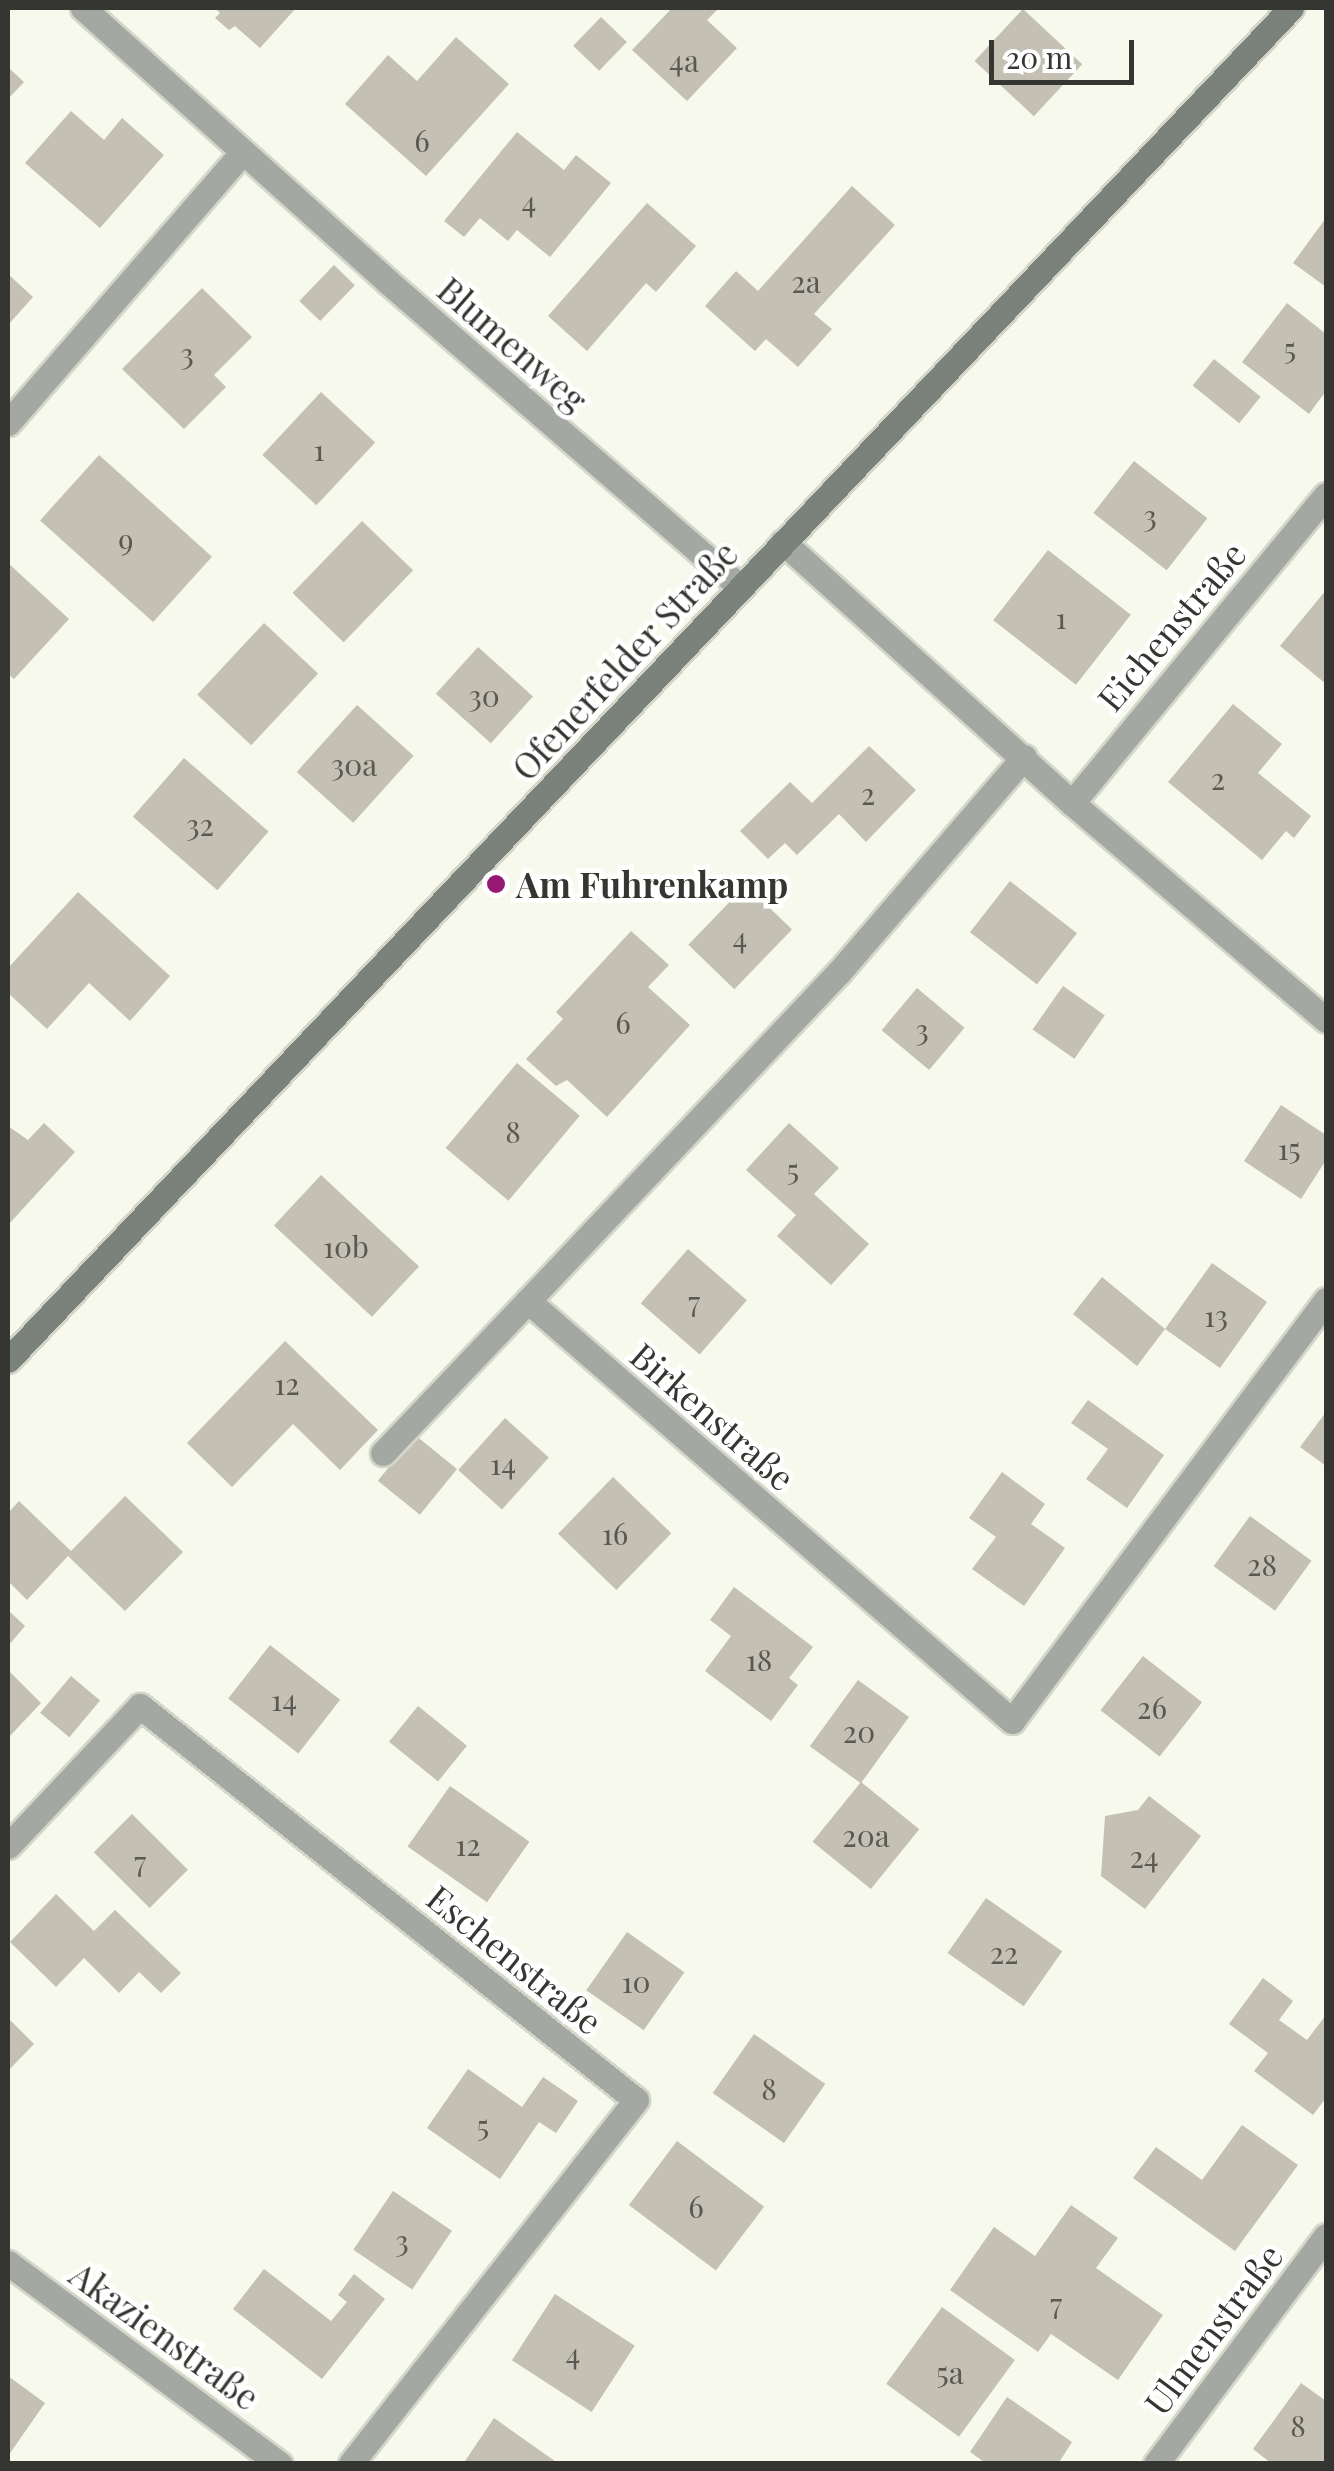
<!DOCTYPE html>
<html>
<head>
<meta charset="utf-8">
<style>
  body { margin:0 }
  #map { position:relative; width:1334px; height:2471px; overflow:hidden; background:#f7f9ec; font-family:"Playfair Display",serif }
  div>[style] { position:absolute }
  .building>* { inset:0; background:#c4c0b3; transform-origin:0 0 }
  .roads { filter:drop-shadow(2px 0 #d4d6ca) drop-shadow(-2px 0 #d4d6ca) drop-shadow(0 2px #d4d6ca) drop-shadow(0 -2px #d4d6ca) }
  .lane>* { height:25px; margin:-12.5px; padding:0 12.5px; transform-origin:12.5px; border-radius:12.5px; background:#a4a8a3 }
  .street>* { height:25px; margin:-12.5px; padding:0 12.5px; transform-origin:12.5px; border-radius:12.5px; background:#a4a8a3 }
  .secondary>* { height:25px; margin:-12.5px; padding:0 12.5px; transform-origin:12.5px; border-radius:12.5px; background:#7b817b }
  .dots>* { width:28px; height:28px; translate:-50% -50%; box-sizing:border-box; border:5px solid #fff; border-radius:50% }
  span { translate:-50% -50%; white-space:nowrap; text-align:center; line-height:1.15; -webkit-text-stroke:9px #fff; paint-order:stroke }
  .number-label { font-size:30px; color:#595852 }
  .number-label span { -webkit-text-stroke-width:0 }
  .street-label { font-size:35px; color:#353631 }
  .poi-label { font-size:35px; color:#353631; font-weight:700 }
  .left { translate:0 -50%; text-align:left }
  .frame { position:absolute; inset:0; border:10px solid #353631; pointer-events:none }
  .scale { position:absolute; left:989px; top:40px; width:145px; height:45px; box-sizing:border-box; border:5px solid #353631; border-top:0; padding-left:12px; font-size:30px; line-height:35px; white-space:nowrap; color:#353631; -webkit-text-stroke:8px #fff; paint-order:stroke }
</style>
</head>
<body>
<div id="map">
  <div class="building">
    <i style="clip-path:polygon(215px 8px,296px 8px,260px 48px,235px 26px,229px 30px,215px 18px,220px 13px)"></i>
    <i style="clip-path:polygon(672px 8px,719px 8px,707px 20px,737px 48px,687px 101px,632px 50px)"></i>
    <i style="left:1023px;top:9px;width:81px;height:71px;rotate:43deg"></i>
    <i style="left:601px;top:17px;width:36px;height:40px;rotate:44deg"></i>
    <i style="clip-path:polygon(456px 37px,509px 84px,426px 176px,345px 104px,388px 55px,417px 81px)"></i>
    <i style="clip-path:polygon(8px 67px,24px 82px,8px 99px)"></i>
    <i style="clip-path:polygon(71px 111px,104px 140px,122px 118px,164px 155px,100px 228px,25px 163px)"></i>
    <i style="clip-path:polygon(517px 132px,564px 170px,576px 155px,611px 183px,550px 257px,517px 230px,508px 241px,480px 218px,464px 237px,444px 221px)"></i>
    <i style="clip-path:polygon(852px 186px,895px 225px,814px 314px,832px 329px,798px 367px,766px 339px,755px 351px,705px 306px,736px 271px,758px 291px)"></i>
    <i style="clip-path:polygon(647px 203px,696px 246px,656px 292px,646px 283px,587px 351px,548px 316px)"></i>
    <i style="clip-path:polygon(1326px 218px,1326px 287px,1293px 263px)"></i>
    <i style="left:334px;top:265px;width:29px;height:50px;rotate:44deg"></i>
    <i style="clip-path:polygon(8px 274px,33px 297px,8px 325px)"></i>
    <i style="clip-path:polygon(202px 288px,252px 337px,214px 375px,226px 387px,184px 429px,122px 369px)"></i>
    <i style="clip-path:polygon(1287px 303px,1326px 334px,1326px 391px,1309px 414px,1242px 362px)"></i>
    <i style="left:1214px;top:359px;width:60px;height:34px;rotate:39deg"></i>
    <i style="left:321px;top:392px;width:74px;height:86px;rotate:43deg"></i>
    <i style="left:99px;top:455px;width:152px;height:88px;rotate:42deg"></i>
    <i style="left:1134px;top:461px;width:93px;height:66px;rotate:38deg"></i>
    <i style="left:362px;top:521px;width:71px;height:100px;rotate:44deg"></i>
    <i style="left:1048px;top:550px;width:105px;height:89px;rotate:38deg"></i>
    <i style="clip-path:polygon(8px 563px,69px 619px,14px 679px,8px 674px)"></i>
    <i style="clip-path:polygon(1326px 590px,1326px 684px,1280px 646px)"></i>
    <i style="left:264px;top:623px;width:74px;height:98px;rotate:43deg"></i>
    <i style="left:478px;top:647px;width:74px;height:63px;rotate:42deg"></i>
    <i style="clip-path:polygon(1233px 704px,1282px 744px,1258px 773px,1311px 816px,1294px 838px,1286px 831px,1262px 860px,1168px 782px)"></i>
    <i style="left:357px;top:705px;width:76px;height:90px;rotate:42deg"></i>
    <i style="clip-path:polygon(869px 746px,916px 790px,866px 842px,839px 814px,797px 855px,785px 843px,768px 859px,740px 831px,790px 782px,812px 803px)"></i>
    <i style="left:184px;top:758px;width:112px;height:78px;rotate:41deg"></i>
    <i style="left:1010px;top:881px;width:85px;height:65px;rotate:38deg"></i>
    <i style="left:746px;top:885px;width:64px;height:83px;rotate:44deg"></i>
    <i style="clip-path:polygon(78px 892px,170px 976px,130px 1021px,89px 983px,47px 1029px,8px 993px,8px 968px)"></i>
    <i style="clip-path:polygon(631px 931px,669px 965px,648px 987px,690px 1025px,607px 1117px,567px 1080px,556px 1086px,526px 1059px,563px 1019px,556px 1012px)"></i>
    <i style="left:1063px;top:986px;width:51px;height:53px;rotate:35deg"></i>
    <i style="left:917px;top:988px;width:62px;height:55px;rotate:40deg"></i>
    <i style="left:517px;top:1063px;width:82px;height:111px;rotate:40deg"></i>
    <i style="clip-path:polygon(1281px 1105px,1326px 1135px,1326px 1160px,1301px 1199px,1244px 1161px)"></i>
    <i style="clip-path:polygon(44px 1123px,75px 1152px,8px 1225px,8px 1126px,28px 1140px)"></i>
    <i style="clip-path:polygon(789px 1123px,839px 1168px,814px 1194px,869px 1244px,831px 1285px,777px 1236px,796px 1215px,746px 1170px)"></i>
    <i style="left:321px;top:1175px;width:134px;height:69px;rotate:43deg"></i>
    <i style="left:688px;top:1249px;width:78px;height:72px;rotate:41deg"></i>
    <i style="clip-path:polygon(1212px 1263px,1267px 1302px,1220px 1368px,1165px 1329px,1137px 1366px,1073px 1314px,1102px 1277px,1165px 1329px)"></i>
    <i style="clip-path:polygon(285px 1341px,378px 1430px,340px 1470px,293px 1424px,232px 1487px,187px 1443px)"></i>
    <i style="clip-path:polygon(1088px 1400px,1164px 1455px,1127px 1508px,1086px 1479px,1108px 1449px,1071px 1423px)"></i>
    <i style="clip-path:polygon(1326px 1412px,1326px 1466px,1300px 1447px)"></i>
    <i style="left:505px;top:1418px;width:59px;height:70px;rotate:42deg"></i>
    <i style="left:415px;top:1435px;width:54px;height:59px;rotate:39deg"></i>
    <i style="clip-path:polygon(1002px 1472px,1045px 1504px,1031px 1524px,1065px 1548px,1024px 1606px,972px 1569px,996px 1537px,969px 1518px)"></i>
    <i style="left:613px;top:1477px;width:81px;height:79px;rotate:44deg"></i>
    <i style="clip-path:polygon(125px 1496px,183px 1552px,125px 1611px,68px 1556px,27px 1600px,8px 1581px,8px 1513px,19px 1501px,71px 1551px)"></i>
    <i style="left:1250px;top:1516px;width:76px;height:62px;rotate:36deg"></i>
    <i style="clip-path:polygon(734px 1587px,813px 1647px,789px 1678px,798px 1685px,771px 1721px,705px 1671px,731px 1636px,710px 1620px)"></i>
    <i style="clip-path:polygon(8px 1610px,25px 1626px,8px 1646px)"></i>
    <i style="left:270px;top:1645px;width:89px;height:68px;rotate:38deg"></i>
    <i style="left:1143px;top:1656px;width:75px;height:69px;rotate:38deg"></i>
    <i style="clip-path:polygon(8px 1670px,41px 1703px,8px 1738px)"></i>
    <i style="left:71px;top:1676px;width:38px;height:48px;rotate:40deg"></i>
    <i style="left:858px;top:1680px;width:63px;height:82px;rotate:36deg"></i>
    <i style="left:418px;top:1706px;width:63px;height:46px;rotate:39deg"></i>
    <i style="left:861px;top:1782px;width:75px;height:77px;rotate:39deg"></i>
    <i style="left:450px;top:1786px;width:97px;height:74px;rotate:35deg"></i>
    <i style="clip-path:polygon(1149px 1796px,1201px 1836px,1145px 1909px,1101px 1876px,1105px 1816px,1138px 1810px)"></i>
    <i style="left:132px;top:1814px;width:79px;height:54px;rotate:45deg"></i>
    <i style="clip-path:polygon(56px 1894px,94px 1931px,115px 1910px,181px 1973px,161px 1993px,139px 1972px,119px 1993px,84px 1958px,56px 1987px,10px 1942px)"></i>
    <i style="left:986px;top:1898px;width:93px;height:67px;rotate:35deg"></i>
    <i style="left:627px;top:1932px;width:70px;height:71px;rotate:35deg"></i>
    <i style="clip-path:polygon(1263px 1978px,1293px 2001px,1279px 2020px,1307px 2040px,1326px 2015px,1326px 2098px,1313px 2115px,1254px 2071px,1268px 2053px,1229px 2024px)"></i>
    <i style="clip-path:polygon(8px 2018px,34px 2044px,8px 2071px)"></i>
    <i style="left:754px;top:2034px;width:87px;height:72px;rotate:35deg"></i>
    <i style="clip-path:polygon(468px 2069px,522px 2107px,543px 2077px,578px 2101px,556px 2133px,539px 2122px,500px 2179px,427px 2128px)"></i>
    <i style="clip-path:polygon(1242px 2125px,1298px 2165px,1235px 2251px,1133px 2178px,1156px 2147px,1202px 2180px)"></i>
    <i style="left:677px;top:2141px;width:109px;height:80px;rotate:37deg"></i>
    <i style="left:393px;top:2191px;width:71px;height:71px;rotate:34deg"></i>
    <i style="clip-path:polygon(1071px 2205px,1118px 2238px,1096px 2268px,1163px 2315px,1118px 2380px,1051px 2334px,1038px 2352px,950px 2290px,994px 2227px,1035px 2256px)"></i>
    <i style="clip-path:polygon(264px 2269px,331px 2321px,347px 2302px,338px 2295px,354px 2274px,385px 2299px,322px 2379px,233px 2309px)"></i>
    <i style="left:555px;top:2294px;width:95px;height:79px;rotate:33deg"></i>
    <i style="left:942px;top:2307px;width:90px;height:95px;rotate:36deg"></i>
    <i style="clip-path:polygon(8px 2376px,45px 2403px,8px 2456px)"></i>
    <i style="clip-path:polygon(1301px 2383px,1326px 2401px,1326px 2464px,1272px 2464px,1253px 2449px)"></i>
    <i style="clip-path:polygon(1007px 2397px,1072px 2442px,1058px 2464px,987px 2464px,970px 2452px)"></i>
    <i style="clip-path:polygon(494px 2418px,559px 2464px,463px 2464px)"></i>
  </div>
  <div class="roads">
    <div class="lane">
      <i style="left:383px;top:1453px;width:210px;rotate:-46.4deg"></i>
    </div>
    <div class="street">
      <i style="left:83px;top:8px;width:409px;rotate:41.9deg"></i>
      <i style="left:387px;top:281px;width:467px;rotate:40.9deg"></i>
      <i style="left:8px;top:423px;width:357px;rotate:-49.1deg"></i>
      <i style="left:783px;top:542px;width:389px;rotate:42.1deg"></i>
      <i style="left:1072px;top:803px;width:334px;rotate:40.5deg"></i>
      <i style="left:1024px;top:757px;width:285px;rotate:130.7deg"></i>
      <i style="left:838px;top:973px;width:451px;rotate:133.4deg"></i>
      <i style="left:528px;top:1301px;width:641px;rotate:40.95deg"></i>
      <i style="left:1012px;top:1721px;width:525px;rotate:-53.28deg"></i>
      <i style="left:1072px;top:803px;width:399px;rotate:-50.5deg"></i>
      <i style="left:8px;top:1846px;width:192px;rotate:-46.7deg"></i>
      <i style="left:140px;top:1706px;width:633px;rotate:38.46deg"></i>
      <i style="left:636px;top:2100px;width:462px;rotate:128.1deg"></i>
      <i style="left:8px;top:2263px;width:338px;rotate:36.5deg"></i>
      <i style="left:1156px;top:2464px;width:284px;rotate:-53.3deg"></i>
    </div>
    <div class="secondary">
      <i style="left:8px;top:1360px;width:1864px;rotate:-46.5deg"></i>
    </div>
  </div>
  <div class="dots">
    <i style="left:496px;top:884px;background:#951973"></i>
  </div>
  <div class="number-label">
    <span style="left:684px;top:60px">4a</span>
    <span style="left:422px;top:140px">6</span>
    <span style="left:529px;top:201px">4</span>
    <span style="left:806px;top:281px">2a</span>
    <span style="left:1290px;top:348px">5</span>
    <span style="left:187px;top:353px">3</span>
    <span style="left:319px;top:449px">1</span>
    <span style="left:1150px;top:515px">3</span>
    <span style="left:126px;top:539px">9</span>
    <span style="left:1061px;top:617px">1</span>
    <span style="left:484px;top:695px">30</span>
    <span style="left:354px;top:764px">30a</span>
    <span style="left:1218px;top:778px">2</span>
    <span style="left:868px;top:793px">2</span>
    <span style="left:200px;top:824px">32</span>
    <span style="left:740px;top:937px">4</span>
    <span style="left:623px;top:1022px">6</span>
    <span style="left:922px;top:1029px">3</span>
    <span style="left:513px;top:1131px">8</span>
    <span style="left:1289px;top:1148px">15</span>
    <span style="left:793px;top:1169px">5</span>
    <span style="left:346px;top:1246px">10b</span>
    <span style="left:694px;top:1301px">7</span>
    <span style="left:1216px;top:1315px">13</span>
    <span style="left:287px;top:1383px">12</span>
    <span style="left:503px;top:1463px">14</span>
    <span style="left:615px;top:1533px">16</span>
    <span style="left:1262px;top:1564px">28</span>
    <span style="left:759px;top:1659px">18</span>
    <span style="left:284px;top:1699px">14</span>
    <span style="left:1152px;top:1707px">26</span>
    <span style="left:859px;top:1731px">20</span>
    <span style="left:866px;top:1835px">20a</span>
    <span style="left:468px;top:1844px">12</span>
    <span style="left:1144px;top:1856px">24</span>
    <span style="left:140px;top:1861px">7</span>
    <span style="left:1004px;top:1952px">22</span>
    <span style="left:636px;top:1981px">10</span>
    <span style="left:769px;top:2088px">8</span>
    <span style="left:483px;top:2125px">5</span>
    <span style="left:696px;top:2206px">6</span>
    <span style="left:402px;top:2240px">3</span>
    <span style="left:1056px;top:2303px">7</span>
    <span style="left:573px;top:2353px">4</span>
    <span style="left:950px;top:2372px">5a</span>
    <span style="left:1298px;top:2425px">8</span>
  </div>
  <div class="street-label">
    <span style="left:513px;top:344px;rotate:41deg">Blumenweg</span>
    <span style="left:1171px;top:626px;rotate:-50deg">Eichenstraße</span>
    <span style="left:624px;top:660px;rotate:-47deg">Ofenerfelder Straße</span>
    <span style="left:713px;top:1416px;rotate:41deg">Birkenstraße</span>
    <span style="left:515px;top:1959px;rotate:39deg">Eschenstraße</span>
    <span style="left:1213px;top:2329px;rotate:-53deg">Ulmenstraße</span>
    <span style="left:165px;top:2335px;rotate:36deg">Akazienstraße</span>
  </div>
  <div class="poi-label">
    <span class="left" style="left:516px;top:884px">Am Fuhrenkamp</span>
  </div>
  <div class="frame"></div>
  <div class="scale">20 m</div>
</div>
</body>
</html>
